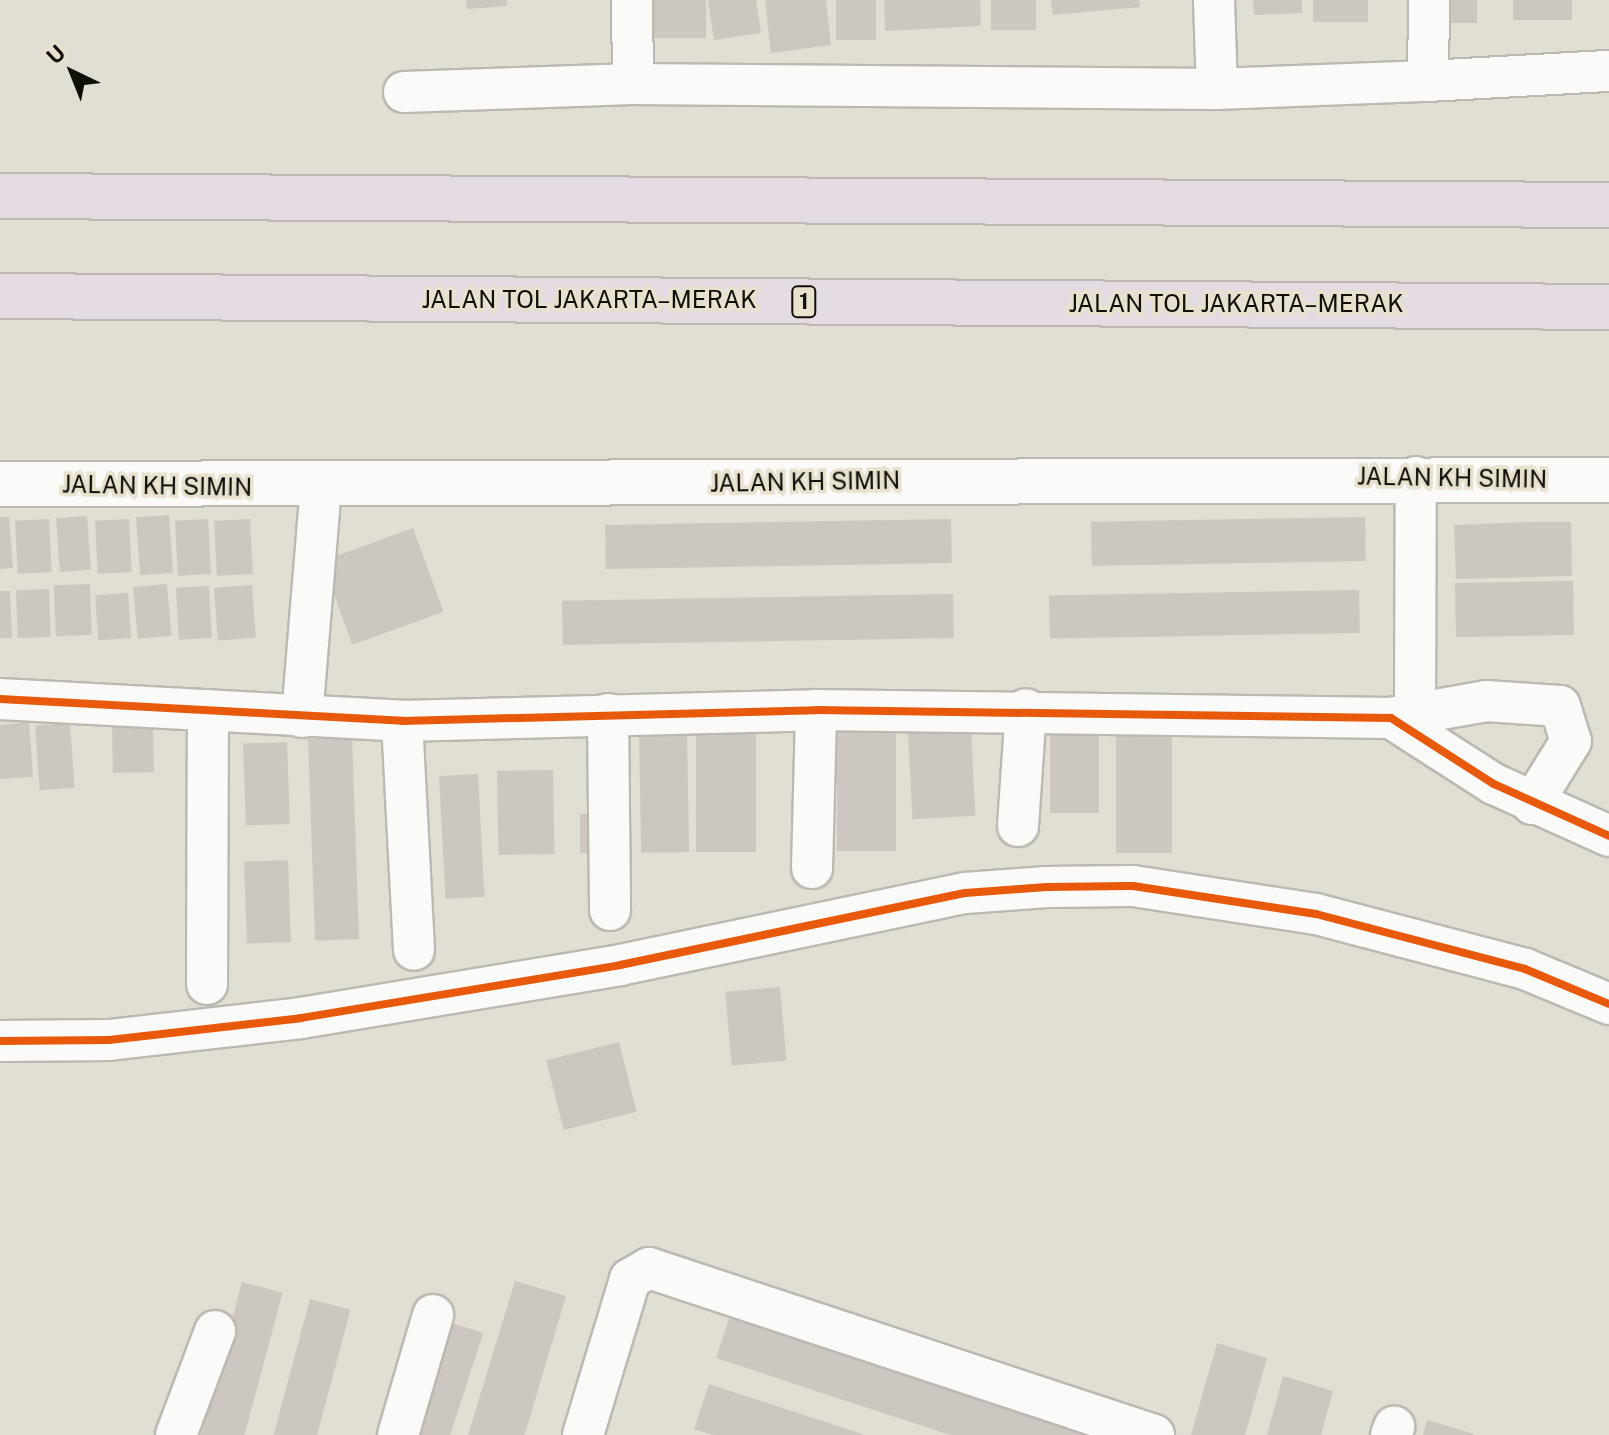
<!DOCTYPE html>
<html>
<head>
<meta charset="utf-8">
<style>
  body { margin:0 }
  #map { position:relative; width:1609px; height:1435px; overflow:hidden; background:#e1ded4; font-family:"Public Sans",sans-serif }
  div>[style] { position:absolute }
  .building>* { inset:0; background:#ccc7c0; transform-origin:0 0 }
  .roads { filter:drop-shadow(2px 0 #bbb9b1) drop-shadow(-2px 0 #bbb9b1) drop-shadow(0 2px #bbb9b1) drop-shadow(0 -2px #bbb9b1) }
  .minor>* { height:40px; margin:-20px; padding:0 20px; transform-origin:20px; border-radius:20px; background:#fafaf9 }
  .tertiary>* { height:44px; margin:-22px; padding:0 22px; transform-origin:22px; border-radius:22px; background:#fafaf9 }
  .motorway>* { height:44px; margin:-22px; padding:0 22px; transform-origin:22px; border-radius:22px; background:#e5dce3 }
  .cycleway>* { height:8px; margin:-4px; padding:0 4px; transform-origin:4px; border-radius:4px; background:#e8590c }
  span { translate:-50% -50%; white-space:nowrap; text-align:center; line-height:1.15; -webkit-text-stroke:7px #e7e1ce; paint-order:stroke }
  .shield-label span { padding:2px 6px; background:#e7e1ce; border:2px solid; border-radius:6px; -webkit-text-stroke-width:0 }
  .shield-label { font-size:22px; color:#110f09; font-weight:700 }
  .street-label { font-size:24px; color:#110f09 }
  .north { position:absolute; left:32px; top:32px; width:80px; height:80px; -webkit-text-stroke:6px #e7e1ce; paint-order:stroke; rotate:317deg; font-size:22px; font-weight:700; line-height:32px; text-align:center; color:#110f09 }
  .north::after { content:''; display:block; margin:auto; width:28px; height:36px; background:#110f09; clip-path:polygon(50% 0,100% 100%,50% 72%,0 100%) }
</style>
</head>
<body>
<div id="map">
  <div class="building">
    <i style="clip-path:polygon(466px 0,507px 0,507px 6px,467px 9px)"></i>
    <i style="left:642px;top:0;width:64px;height:38px"></i>
    <i style="clip-path:polygon(708px 0,756px 0,761px 33px,714px 40px)"></i>
    <i style="clip-path:polygon(765px 0,826px 0,831px 45px,771px 53px)"></i>
    <i style="left:836px;top:0;width:40px;height:40px"></i>
    <i style="clip-path:polygon(884px 0,980px 0,981px 26px,885px 31px)"></i>
    <i style="left:991px;top:0;width:45px;height:30px"></i>
    <i style="clip-path:polygon(1051px 0,1139px 0,1140px 7px,1053px 15px)"></i>
    <i style="clip-path:polygon(1253px 0,1302px 0,1302px 13px,1254px 15px)"></i>
    <i style="left:1313px;top:0;width:55px;height:22px"></i>
    <i style="left:1451px;top:0;width:26px;height:23px"></i>
    <i style="left:1513px;top:0;width:59px;height:20px"></i>
    <i style="left:169px;top:515px;width:58px;height:33px;rotate:86deg"></i>
    <i style="left:87px;top:516px;width:54px;height:31px;rotate:86deg"></i>
    <i style="clip-path:polygon(0 517px,9px 517px,13px 568px,0 569px)"></i>
    <i style="left:1365px;top:517px;width:44px;height:274px;rotate:89deg"></i>
    <i style="left:49px;top:519px;width:53px;height:34px;rotate:87deg"></i>
    <i style="left:129px;top:519px;width:53px;height:34px;rotate:87deg"></i>
    <i style="left:208px;top:519px;width:55px;height:33px;rotate:87deg"></i>
    <i style="left:250px;top:519px;width:55px;height:36px;rotate:87deg"></i>
    <i style="left:951px;top:519px;width:44px;height:346px;rotate:89deg"></i>
    <i style="clip-path:polygon(1535px 522px,1571px 522px,1572px 576px,1456px 579px,1454px 525px)"></i>
    <i style="left:413px;top:528px;width:89px;height:97px;rotate:70deg"></i>
    <i style="left:1573px;top:581px;width:54px;height:118px;rotate:89deg"></i>
    <i style="left:90px;top:584px;width:51px;height:36px;rotate:88deg"></i>
    <i style="left:167px;top:584px;width:52px;height:34px;rotate:85deg"></i>
    <i style="left:252px;top:585px;width:53px;height:38px;rotate:86deg"></i>
    <i style="left:209px;top:586px;width:52px;height:33px;rotate:87deg"></i>
    <i style="left:49px;top:589px;width:48px;height:33px;rotate:88deg"></i>
    <i style="left:1359px;top:590px;width:43px;height:310px;rotate:89deg"></i>
    <i style="clip-path:polygon(0 591px,10px 591px,12px 638px,0 638px)"></i>
    <i style="left:128px;top:593px;width:45px;height:33px;rotate:86deg"></i>
    <i style="left:953px;top:594px;width:44px;height:391px;rotate:89deg"></i>
    <i style="left:970px;top:712px;width:104px;height:63px;rotate:87deg"></i>
    <i style="left:756px;top:718px;width:134px;height:60px;rotate:90deg"></i>
    <i style="left:896px;top:718px;width:133px;height:59px;rotate:90deg"></i>
    <i style="clip-path:polygon(29px 722px,33px 777px,0 779px,0 725px)"></i>
    <i style="left:153px;top:722px;width:50px;height:41px;rotate:89deg"></i>
    <i style="left:70px;top:723px;width:65px;height:35px;rotate:86deg"></i>
    <i style="left:1116px;top:726px;width:56px;height:127px"></i>
    <i style="left:1050px;top:729px;width:49px;height:84px"></i>
    <i style="left:687px;top:730px;width:122px;height:48px;rotate:89deg"></i>
    <i style="left:352px;top:737px;width:202px;height:44px;rotate:88deg"></i>
    <i style="left:287px;top:742px;width:82px;height:44px;rotate:88deg"></i>
    <i style="left:553px;top:770px;width:84px;height:56px;rotate:89deg"></i>
    <i style="left:478px;top:774px;width:123px;height:39px;rotate:87deg"></i>
    <i style="left:580px;top:814px;width:16px;height:39px"></i>
    <i style="left:288px;top:860px;width:82px;height:44px;rotate:88deg"></i>
    <i style="left:780px;top:987px;width:74px;height:55px;rotate:85deg"></i>
    <i style="left:619px;top:1042px;width:72px;height:75px;rotate:76deg"></i>
    <i style="clip-path:polygon(515px 1281px,566px 1296px,527px 1427px,524px 1435px,468px 1435px)"></i>
    <i style="left:242px;top:1282px;width:42px;height:159px;rotate:15deg"></i>
    <i style="left:310px;top:1299px;width:42px;height:141px;rotate:15deg"></i>
    <i style="clip-path:polygon(731px 1313px,1098px 1435px,950px 1435px,716px 1358px)"></i>
    <i style="left:449px;top:1322px;width:36px;height:119px;rotate:18deg"></i>
    <i style="clip-path:polygon(1217px 1343px,1267px 1358px,1245px 1435px,1191px 1435px)"></i>
    <i style="clip-path:polygon(1283px 1376px,1333px 1391px,1321px 1435px,1267px 1435px)"></i>
    <i style="clip-path:polygon(709px 1384px,862px 1434px,862px 1435px,713px 1435px,694px 1429px)"></i>
    <i style="clip-path:polygon(1427px 1420px,1474px 1434px,1474px 1435px,1423px 1435px)"></i>
  </div>
  <div class="roads">
    <div class="minor">
      <i style="left:632px;top:0;width:84px;rotate:89.3deg"></i>
      <i style="left:1214px;top:0;width:89px;rotate:88.1deg"></i>
      <i style="left:1217px;top:89px;width:211px;rotate:-2.2deg"></i>
      <i style="left:1429px;top:0;width:81px;rotate:90.7deg"></i>
      <i style="left:1428px;top:81px;width:181px;rotate:-3.2deg"></i>
      <i style="left:404px;top:92px;width:229px;rotate:-2deg"></i>
      <i style="left:633px;top:84px;width:584px;rotate:0.49deg"></i>
      <i style="left:0;top:699px;width:403px;rotate:3.1deg"></i>
      <i style="left:402px;top:721px;width:414px;rotate:-1.5deg"></i>
      <i style="left:816px;top:710px;width:575px;rotate:0.8deg"></i>
      <i style="left:1391px;top:718px;width:122px;rotate:32.7deg"></i>
      <i style="left:1494px;top:784px;width:126px;rotate:24.3deg"></i>
      <i style="left:1415px;top:712px;width:235px;rotate:-89.8deg"></i>
      <i style="left:608px;top:714px;width:196px;rotate:89.4deg"></i>
      <i style="left:302px;top:717px;width:231px;rotate:-85.3deg"></i>
      <i style="left:1391px;top:718px;width:97px;rotate:-10.1deg"></i>
      <i style="left:1486px;top:701px;width:74px;rotate:3.9deg"></i>
      <i style="left:1560px;top:706px;width:37px;rotate:73deg"></i>
      <i style="left:1571px;top:741px;width:74px;rotate:121.8deg"></i>
      <i style="left:402px;top:721px;width:229px;rotate:87deg"></i>
      <i style="left:1018px;top:826px;width:117px;rotate:-86.1deg"></i>
      <i style="left:812px;top:868px;width:158px;rotate:-88.5deg"></i>
      <i style="left:207px;top:984px;width:274px;rotate:-89.8deg"></i>
      <i style="left:0;top:1041px;width:109px;rotate:-0.5deg"></i>
      <i style="left:109px;top:1040px;width:193px;rotate:-6.5deg"></i>
      <i style="left:301px;top:1018px;width:323px;rotate:-9.4deg"></i>
      <i style="left:620px;top:965px;width:352px;rotate:-11.8deg"></i>
      <i style="left:965px;top:893px;width:82px;rotate:-4.2deg"></i>
      <i style="left:1047px;top:887px;width:86px;rotate:-0.7deg"></i>
      <i style="left:1133px;top:886px;width:185px;rotate:8.7deg"></i>
      <i style="left:1316px;top:914px;width:216px;rotate:14.7deg"></i>
      <i style="left:1525px;top:969px;width:91px;rotate:22.6deg"></i>
      <i style="left:176px;top:1435px;width:111px;rotate:-69.4deg"></i>
      <i style="left:398px;top:1435px;width:125px;rotate:-73.7deg"></i>
      <i style="left:583px;top:1435px;width:163px;rotate:-73.2deg"></i>
      <i style="left:630px;top:1279px;width:22px;rotate:-30deg"></i>
      <i style="left:649px;top:1268px;width:532px;rotate:18.3deg"></i>
      <i style="left:1391px;top:1435px;width:9px;rotate:-69deg"></i>
    </div>
    <div class="tertiary">
      <i style="left:0;top:484px;width:1609px;rotate:-0.14deg"></i>
    </div>
    <div class="motorway">
      <i style="left:0;top:196px;width:1609px;rotate:0.32deg"></i>
      <i style="left:0;top:296px;width:1609px;rotate:0.39deg"></i>
    </div>
  </div>
  <div class="cycleway">
    <i style="left:0;top:699px;width:403px;rotate:3.1deg"></i>
    <i style="left:402px;top:721px;width:414px;rotate:-1.5deg"></i>
    <i style="left:816px;top:710px;width:575px;rotate:0.8deg"></i>
    <i style="left:1391px;top:718px;width:122px;rotate:32.7deg"></i>
    <i style="left:1494px;top:784px;width:126px;rotate:24.3deg"></i>
    <i style="left:0;top:1041px;width:109px;rotate:-0.5deg"></i>
    <i style="left:109px;top:1040px;width:193px;rotate:-6.5deg"></i>
    <i style="left:301px;top:1018px;width:323px;rotate:-9.4deg"></i>
    <i style="left:620px;top:965px;width:352px;rotate:-11.8deg"></i>
    <i style="left:965px;top:893px;width:82px;rotate:-4.2deg"></i>
    <i style="left:1047px;top:887px;width:86px;rotate:-0.7deg"></i>
    <i style="left:1133px;top:886px;width:185px;rotate:8.7deg"></i>
    <i style="left:1316px;top:914px;width:216px;rotate:14.7deg"></i>
    <i style="left:1525px;top:969px;width:91px;rotate:22.6deg"></i>
  </div>
  <div class="shield-label">
    <span style="left:804px;top:302px">1</span>
  </div>
  <div class="street-label">
    <span style="left:589px;top:300px">JALAN TOL JAKARTA–MERAK</span>
    <span style="left:1236px;top:304px">JALAN TOL JAKARTA–MERAK</span>
    <span style="left:1452px;top:478px;rotate:1deg">JALAN KH SIMIN</span>
    <span style="left:805px;top:482px;rotate:-1deg">JALAN KH SIMIN</span>
    <span style="left:157px;top:486px;rotate:1deg">JALAN KH SIMIN</span>
  </div>
  <div class="north">U</div>
</div>
</body>
</html>
